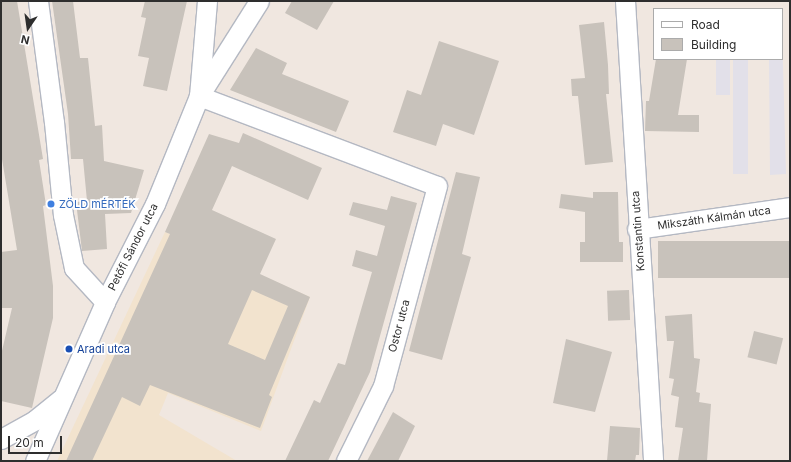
<!DOCTYPE html>
<html>
<head>
<meta charset="utf-8">
<style>
  body { margin:0 }
  #map { position:relative; width:791px; height:462px; overflow:hidden; background:#f0e7e0; font-family:Inter,sans-serif }
  div>[style] { position:absolute }
  .industrial>* { inset:0; background:#e2e0e9; transform-origin:0 0 }
  .education>* { inset:0; background:#f2e3ce }
  .building>* { inset:0; background:#c8c2bb; transform-origin:0 0 }
  .roads { filter:drop-shadow(1px 0 #b4b8c2) drop-shadow(-1px 0 #b4b8c2) drop-shadow(0 1px #b4b8c2) drop-shadow(0 -1px #b4b8c2) }
  .street>* { height:19px; margin:-9.5px; padding:0 9.5px; transform-origin:9.5px; border-radius:9.5px; background:#fff }
  .dots>* { width:11px; height:11px; translate:-50% -50%; box-sizing:border-box; border:2px solid #fff; border-radius:50% }
  span { translate:-50% -50%; white-space:nowrap; text-align:center; line-height:1.15; -webkit-text-stroke:3.5px #fff; paint-order:stroke }
  .shop-label { font-size:11px; color:#366cbe }
  .left { translate:0 -50%; text-align:left }
  .street-label { font-size:11px; color:#2e2e2e }
  .transit-label { font-size:11px; color:#164399 }
  .frame { position:absolute; inset:0; border:2px solid #2e2e2e; pointer-events:none }
  .legend { position:absolute; left:653px; top:8px; width:130px; height:52px; box-sizing:border-box; background:#fff; border:1px solid #ababab; margin:0; padding:5px 7px; list-style:none; font-size:12px; color:#2e2e2e }
  .legend li { display:flex; align-items:center; gap:8px; height:20px }
  .legend b { width:20px; border:1px solid #ababab }
  .north { position:absolute; left:8px; top:8px; width:40px; height:40px; -webkit-text-stroke:3px #fff; paint-order:stroke; rotate:193deg; font-size:11px; font-weight:700; line-height:16px; text-align:center; color:#2e2e2e }
  .north::after { content:''; display:block; margin:auto; width:14px; height:18px; background:#2e2e2e; clip-path:polygon(50% 0,100% 100%,50% 72%,0 100%) }
  .scale { position:absolute; left:8px; top:436px; width:54px; height:18px; box-sizing:border-box; border:2px solid #2e2e2e; border-top:0; padding-left:5px; font-size:12px; line-height:14px; white-space:nowrap; color:#2e2e2e; -webkit-text-stroke:3px #fff; paint-order:stroke }
</style>
</head>
<body>
<div id="map">
  <div class="industrial">
    <i style="clip-path:polygon(782px 30px,786px 174px,770px 175px,769px 59px,782px 59px)"></i>
    <i style="left:716px;top:59px;width:14px;height:36px"></i>
    <i style="left:733px;top:59px;width:15px;height:115px"></i>
  </div>
  <div class="education">
    <i style="clip-path:polygon(165px 232px,310px 297px,261px 431px,168px 393px,159px 415px,237px 461px,57px 461px)"></i>
  </div>
  <div class="building">
    <i style="clip-path:polygon(1px 1px,17px 1px,43px 159px,39px 160px,46px 205px,43px 206px,53px 286px,53px 318px,32px 408px,1px 401px,1px 355px,12px 308px,1px 308px,1px 252px,17px 250px,1px 153px)"></i>
    <i style="clip-path:polygon(52px 1px,73px 1px,80px 58px,88px 58px,95px 126px,102px 125px,104px 161px,144px 170px,131px 213px,105px 214px,107px 249px,82px 251px,76px 202px,87px 201px,83px 159px,71px 159px,68px 114px)"></i>
    <i style="clip-path:polygon(145px 1px,187px 1px,167px 91px,143px 86px,149px 58px,138px 56px,146px 18px,141px 17px)"></i>
    <i style="clip-path:polygon(292px 1px,334px 1px,317px 30px,285px 13px)"></i>
    <i style="clip-path:polygon(604px 22px,608px 65px,609px 94px,606px 94px,613px 162px,585px 165px,578px 96px,572px 96px,571px 79px,585px 78px,579px 25px)"></i>
    <i style="clip-path:polygon(439px 41px,499px 61px,474px 135px,443px 124px,436px 146px,393px 132px,407px 90px,421px 95px)"></i>
    <i style="clip-path:polygon(256px 48px,287px 63px,282px 74px,349px 101px,336px 132px,230px 90px)"></i>
    <i style="clip-path:polygon(656px 59px,687px 59px,678px 115px,699px 115px,699px 132px,645px 131px,646px 101px,649px 101px)"></i>
    <i style="clip-path:polygon(evenodd,243px 133px,322px 168px,308px 200px,232px 166px,212px 210px,276px 239px,260px 274px,310px 297px,269px 395px,272px 397px,260px 428px,150px 385px,140px 406px,122px 397px,92px 461px,66px 461px,170px 234px,165px 232px,209px 134px,239px 143px,243px 133px,252px 290px,288px 306px,265px 360px,228px 344px,252px 290px)"></i>
    <i style="clip-path:polygon(456px 172px,480px 177px,462px 254px,471px 257px,442px 360px,409px 351px)"></i>
    <i style="clip-path:polygon(593px 192px,618px 192px,619px 242px,623px 242px,623px 262px,580px 262px,580px 242px,585px 242px,585px 212px,559px 208px,561px 194px,593px 198px)"></i>
    <i style="clip-path:polygon(391px 196px,417px 203px,370px 372px,328px 461px,285px 461px,314px 400px,320px 403px,338px 363px,345px 365px,372px 272px,352px 266px,356px 250px,377px 256px,385px 226px,349px 215px,353px 202px,387px 210px)"></i>
    <i style="left:790px;top:241px;width:37px;height:132px;rotate:90deg"></i>
    <i style="left:629px;top:290px;width:30px;height:22px;rotate:88deg"></i>
    <i style="clip-path:polygon(692px 314px,694px 358px,700px 359px,696px 392px,700px 393px,699px 402px,711px 404px,707px 461px,678px 461px,683px 428px,675px 427px,679px 397px,671px 395px,674px 379px,669px 378px,674px 341px,667px 341px,665px 316px)"></i>
    <i style="left:754px;top:331px;width:30px;height:27px;rotate:14deg"></i>
    <i style="clip-path:polygon(566px 339px,612px 352px,595px 412px,553px 403px)"></i>
    <i style="clip-path:polygon(393px 412px,415px 426px,398px 461px,367px 461px)"></i>
    <i style="clip-path:polygon(610px 426px,640px 428px,639px 455px,636px 455px,635px 461px,607px 461px)"></i>
  </div>
  <div class="roads">
    <div class="street">
      <i style="left:38px;top:1px;width:122px;rotate:82.5deg"></i>
      <i style="left:54px;top:122px;width:93px;rotate:84.5deg"></i>
      <i style="left:63px;top:215px;width:54px;rotate:78.3deg"></i>
      <i style="left:74px;top:268px;width:46px;rotate:47.6deg"></i>
      <i style="left:207px;top:1px;width:95px;rotate:94.8deg"></i>
      <i style="left:199px;top:96px;width:254px;rotate:20.7deg"></i>
      <i style="left:437px;top:186px;width:207px;rotate:105.1deg"></i>
      <i style="left:383px;top:386px;width:84px;rotate:116.3deg"></i>
      <i style="left:625px;top:1px;width:461px;rotate:86.5deg"></i>
      <i style="left:637px;top:229px;width:155px;rotate:-8.2deg"></i>
      <i style="left:1px;top:439px;width:39px;rotate:-29deg"></i>
      <i style="left:35px;top:420px;width:33px;rotate:-39deg"></i>
      <i style="left:35px;top:461px;width:174px;rotate:-66.2deg"></i>
      <i style="left:105px;top:302px;width:110px;rotate:-63deg"></i>
      <i style="left:155px;top:204px;width:117px;rotate:-67.8deg"></i>
      <i style="left:199px;top:96px;width:112px;rotate:-57.7deg"></i>
    </div>
  </div>
  <div class="dots">
    <i style="left:51px;top:204px;background:#3f7fe0"></i>
    <i style="left:69px;top:349px;background:#1a4fb4"></i>
  </div>
  <div class="shop-label">
    <span class="left" style="left:59px;top:204px">ZÖLD mÉRTÉK</span>
  </div>
  <div class="street-label">
    <span style="left:714px;top:218px;rotate:-8deg">Mikszáth Kálmán utca</span>
    <span style="left:638px;top:231px;rotate:-94deg">Konstantin utca</span>
    <span style="left:133px;top:247px;rotate:-63deg">Petőfi Sándor utca</span>
    <span style="left:399px;top:326px;rotate:-75deg">Ostor utca</span>
  </div>
  <div class="transit-label">
    <span class="left" style="left:77px;top:349px">Aradi utca</span>
  </div>
  <div class="frame"></div>
  <ul class="legend">
  <li><b style="height:5px;background:#fff"></b>Road</li>
  <li><b style="height:11px;background:#c8c2bb"></b>Building</li>
  </ul>
  <div class="north">N</div>
  <div class="scale">20 m</div>
</div>
</body>
</html>
